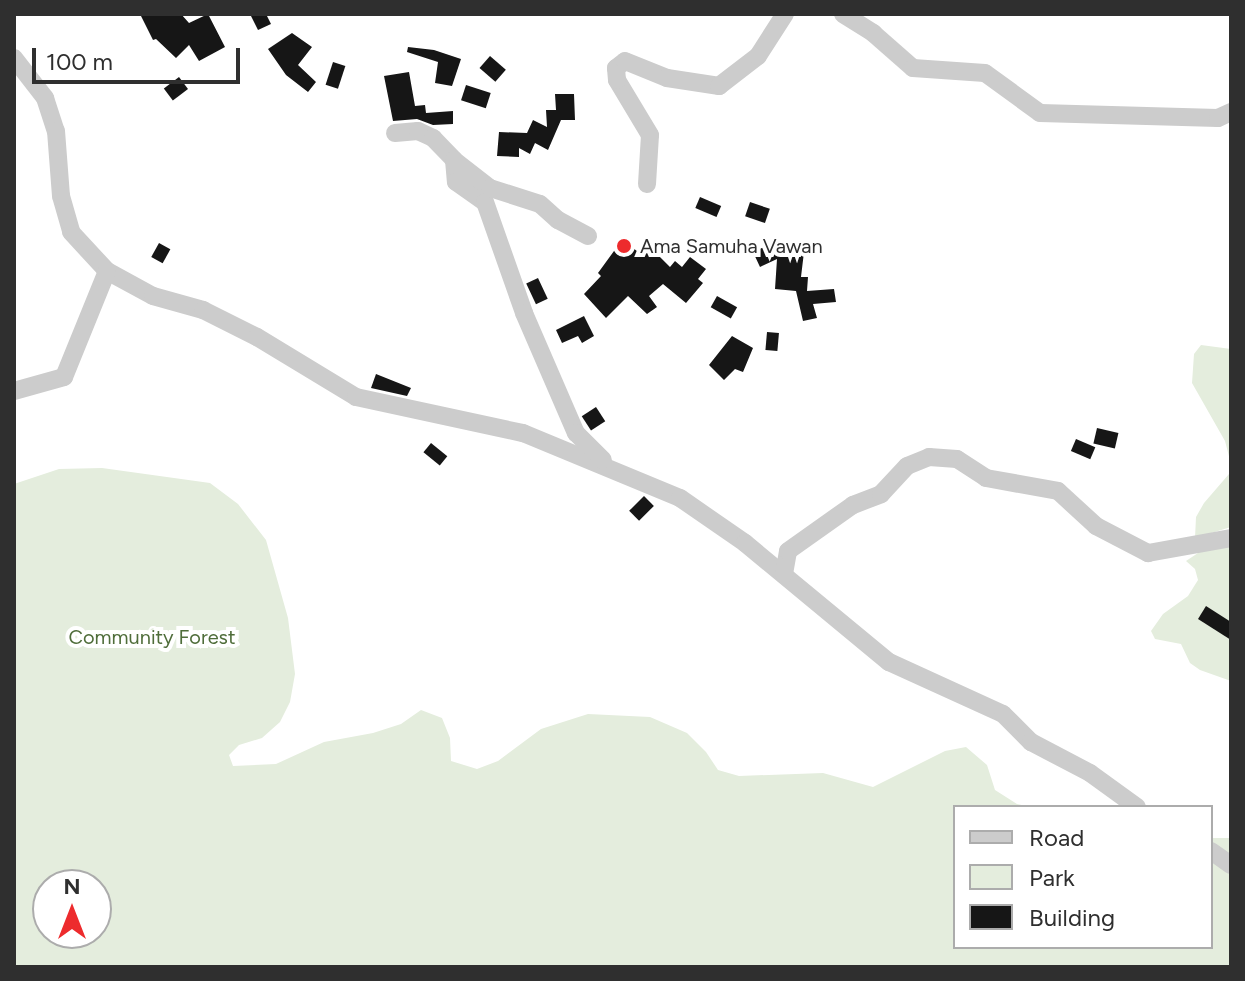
<!DOCTYPE html>
<html>
<head>
<meta charset="utf-8">
<style>
  body { margin:0 }
  #map { position:relative; width:1245px; height:981px; overflow:hidden; background:#fff; font-family:Figtree,sans-serif }
  div>[style] { position:absolute }
  .green>* { inset:0; background:#e4eddd }
  .building>* { inset:0; background:#161616; transform-origin:0 0 }
  .minor>* { height:18px; margin:-9px; padding:0 9px; transform-origin:9px; border-radius:9px; background:#ccc }
  .dots>* { width:22px; height:22px; translate:-50% -50%; box-sizing:border-box; border:4px solid #fff; border-radius:50% }
  span { translate:-50% -50%; white-space:nowrap; text-align:center; line-height:1.15; -webkit-text-stroke:8px #fff; paint-order:stroke }
  .poi-label { font-size:20px; color:#2f2f2f }
  .left { translate:0 -50%; text-align:left }
  .park-label { font-size:20px; color:#4f6d3a }
  .frame { position:absolute; inset:0; border:16px solid #2f2f2f; pointer-events:none }
  .legend { position:absolute; left:953px; top:805px; width:260px; height:144px; box-sizing:border-box; background:#fff; border:2px solid #acacac; margin:0; padding:10px 14px; list-style:none; font-size:24px; color:#2f2f2f }
  .legend li { display:flex; align-items:center; gap:16px; height:40px }
  .legend b { width:40px; border:2px solid #acacac }
  .north { position:absolute; left:32px; top:869px; width:80px; height:80px; box-sizing:border-box; background:#fff; border:2px solid #acacac; border-radius:50%; rotate:0deg; font-size:22px; font-weight:700; line-height:32px; text-align:center; color:#2f2f2f }
  .north::after { content:''; display:block; margin:auto; width:28px; height:36px; background:#ed2b2d; clip-path:polygon(50% 0,100% 100%,50% 72%,0 100%) }
  .scale { position:absolute; left:32px; top:48px; width:208px; height:36px; box-sizing:border-box; border:4px solid #2f2f2f; border-top:0; padding-left:10px; font-size:24px; line-height:28px; white-space:nowrap; color:#2f2f2f; -webkit-text-stroke:6px #fff; paint-order:stroke }
</style>
</head>
<body>
<div id="map">
  <div class="green">
    <i style="clip-path:polygon(1201px 345px,1231px 349px,1231px 527px,1195px 538px,1196px 517px,1204px 503px,1229px 474px,1231px 464px,1225px 441px,1192px 383px,1194px 354px)"></i>
    <i style="clip-path:polygon(evenodd,102px 468px,210px 483px,238px 504px,266px 540px,288px 618px,295px 674px,290px 702px,280px 722px,262px 738px,239px 745px,229px 755px,233px 766px,276px 764px,324px 742px,373px 733px,401px 724px,421px 710px,442px 718px,450px 738px,451px 761px,477px 769px,498px 761px,541px 729px,588px 714px,650px 717px,687px 733px,706px 752px,718px 770px,739px 776px,823px 773px,873px 787px,945px 751px,966px 747px,987px 765px,995px 790px,1017px 804px,1031px 807px,955px 807px,955px 947px,1211px 947px,1211px 838px,1231px 838px,1231px 967px,14px 967px,14px 484px,59px 469px,102px 468px,48px 885px,96px 885px,96px 933px,48px 933px,48px 885px)"></i>
    <i style="clip-path:polygon(1231px 531px,1231px 681px,1200px 670px,1190px 663px,1181px 644px,1155px 639px,1151px 631px,1163px 614px,1188px 596px,1198px 580px,1195px 569px,1186px 561px)"></i>
  </div>
  <div class="building">
    <i style="clip-path:polygon(140px 14px,181px 14px,189px 23px,208px 14px,225px 47px,199px 61px,189px 45px,176px 58px,156px 39px,153px 40px)"></i>
    <i style="clip-path:polygon(250px 14px,266px 14px,271px 24px,258px 30px)"></i>
    <i style="clip-path:polygon(292px 33px,312px 47px,298px 65px,316px 82px,308px 92px,286px 75px,268px 49px)"></i>
    <i style="clip-path:polygon(408px 47px,434px 50px,461px 59px,452px 86px,435px 83px,438px 62px,407px 52px)"></i>
    <i style="left:490px;top:56px;width:21px;height:16px;rotate:41deg"></i>
    <i style="left:333px;top:62px;width:13px;height:24px;rotate:18deg"></i>
    <i style="clip-path:polygon(409px 72px,415px 106px,425px 105px,426px 113px,453px 111px,453px 124px,433px 125px,417px 119px,393px 121px,384px 76px)"></i>
    <i style="left:179px;top:77px;width:15px;height:19px;rotate:53deg"></i>
    <i style="left:466px;top:85px;width:26px;height:16px;rotate:18deg"></i>
    <i style="clip-path:polygon(555px 94px,574px 94px,575px 120px,561px 120px,548px 150px,535px 143px,530px 154px,519px 148px,519px 157px,497px 156px,499px 132px,527px 133px,533px 120px,547px 127px,546px 110px,556px 110px)"></i>
    <i style="left:700px;top:197px;width:23px;height:12px;rotate:23deg"></i>
    <i style="left:750px;top:202px;width:21px;height:15px;rotate:19deg"></i>
    <i style="clip-path:polygon(622px 240px,641px 254px,649px 246px,670px 267px,675px 261px,682px 267px,690px 257px,706px 269px,698px 279px,703px 283px,686px 303px,663px 284px,649px 296px,657px 307px,647px 314px,628px 296px,606px 318px,584px 294px,601px 276px,598px 273px)"></i>
    <i style="left:159px;top:243px;width:13px;height:16px;rotate:29deg"></i>
    <i style="clip-path:polygon(764px 247px,804px 252px,801px 277px,808px 277px,807px 291px,834px 289px,836px 302px,813px 304px,817px 318px,803px 321px,796px 291px,775px 289px,777px 259px,760px 267px,753px 252px)"></i>
    <i style="left:538px;top:278px;width:23px;height:13px;rotate:65deg"></i>
    <i style="left:717px;top:296px;width:23px;height:13px;rotate:29deg"></i>
    <i style="clip-path:polygon(584px 316px,594px 336px,582px 343px,578px 336px,562px 343px,556px 330px)"></i>
    <i style="left:767px;top:332px;width:12px;height:18px;rotate:5deg"></i>
    <i style="clip-path:polygon(732px 336px,753px 348px,743px 372px,735px 369px,724px 380px,709px 365px)"></i>
    <i style="clip-path:polygon(376px 374px,411px 388px,407px 396px,371px 388px)"></i>
    <i style="left:596px;top:407px;width:17px;height:17px;rotate:57deg"></i>
    <i style="left:1097px;top:428px;width:22px;height:16px;rotate:13deg"></i>
    <i style="left:1076px;top:439px;width:21px;height:13px;rotate:23deg"></i>
    <i style="left:431px;top:443px;width:21px;height:12px;rotate:39deg"></i>
    <i style="left:644px;top:496px;width:14px;height:21px;rotate:45deg"></i>
    <i style="clip-path:polygon(1206px 606px,1231px 622px,1231px 640px,1198px 619px)"></i>
  </div>
  <div class="minor">
    <i style="left:843px;top:14px;width:36px;rotate:32deg"></i>
    <i style="left:873px;top:33px;width:53px;rotate:41.2deg"></i>
    <i style="left:913px;top:68px;width:72px;rotate:4deg"></i>
    <i style="left:985px;top:73px;width:68px;rotate:36deg"></i>
    <i style="left:1040px;top:113px;width:178px;rotate:1.6deg"></i>
    <i style="left:1218px;top:118px;width:14px;rotate:-25deg"></i>
    <i style="left:14px;top:58px;width:51px;rotate:52.2deg"></i>
    <i style="left:45px;top:98px;width:35px;rotate:72deg"></i>
    <i style="left:56px;top:131px;width:65px;rotate:85.6deg"></i>
    <i style="left:61px;top:196px;width:37px;rotate:74deg"></i>
    <i style="left:71px;top:232px;width:53px;rotate:47.3deg"></i>
    <i style="left:107px;top:271px;width:52px;rotate:28.5deg"></i>
    <i style="left:153px;top:296px;width:52px;rotate:15.6deg"></i>
    <i style="left:203px;top:310px;width:60px;rotate:26.6deg"></i>
    <i style="left:257px;top:337px;width:116px;rotate:31.2deg"></i>
    <i style="left:356px;top:397px;width:171px;rotate:12.2deg"></i>
    <i style="left:523px;top:433px;width:170px;rotate:22.5deg"></i>
    <i style="left:680px;top:498px;width:79px;rotate:34.7deg"></i>
    <i style="left:745px;top:543px;width:187px;rotate:39.6deg"></i>
    <i style="left:889px;top:662px;width:125px;rotate:24.5deg"></i>
    <i style="left:1003px;top:714px;width:40px;rotate:45deg"></i>
    <i style="left:1031px;top:742px;width:67px;rotate:27.7deg"></i>
    <i style="left:1090px;top:773px;width:58px;rotate:35.9deg"></i>
    <i style="left:395px;top:133px;width:23px;rotate:-5deg"></i>
    <i style="left:418px;top:131px;width:17px;rotate:25deg"></i>
    <i style="left:433px;top:138px;width:30px;rotate:46deg"></i>
    <i style="left:454px;top:160px;width:22px;rotate:85deg"></i>
    <i style="left:456px;top:182px;width:35px;rotate:35deg"></i>
    <i style="left:485px;top:202px;width:118px;rotate:70.6deg"></i>
    <i style="left:524px;top:313px;width:131px;rotate:66.6deg"></i>
    <i style="left:576px;top:433px;width:38px;rotate:45deg"></i>
    <i style="left:454px;top:160px;width:46px;rotate:37.9deg"></i>
    <i style="left:490px;top:188px;width:52px;rotate:17.7deg"></i>
    <i style="left:540px;top:204px;width:24px;rotate:42deg"></i>
    <i style="left:558px;top:220px;width:34px;rotate:28deg"></i>
    <i style="left:647px;top:184px;width:49px;rotate:-86.5deg"></i>
    <i style="left:650px;top:135px;width:64px;rotate:-121deg"></i>
    <i style="left:617px;top:80px;width:12px;rotate:-95deg"></i>
    <i style="left:616px;top:68px;width:11px;rotate:-38deg"></i>
    <i style="left:625px;top:61px;width:45px;rotate:22deg"></i>
    <i style="left:667px;top:78px;width:53px;rotate:8.7deg"></i>
    <i style="left:719px;top:86px;width:49px;rotate:-37.6deg"></i>
    <i style="left:758px;top:56px;width:50px;rotate:-57.3deg"></i>
    <i style="left:14px;top:391px;width:52px;rotate:-15.6deg"></i>
    <i style="left:64px;top:377px;width:114px;rotate:-67.9deg"></i>
    <i style="left:784px;top:574px;width:23px;rotate:-80deg"></i>
    <i style="left:788px;top:551px;width:80px;rotate:-35.3deg"></i>
    <i style="left:853px;top:505px;width:30px;rotate:-21deg"></i>
    <i style="left:881px;top:494px;width:38px;rotate:-47deg"></i>
    <i style="left:907px;top:466px;width:24px;rotate:-22deg"></i>
    <i style="left:929px;top:457px;width:28px;rotate:4deg"></i>
    <i style="left:957px;top:459px;width:35px;rotate:33deg"></i>
    <i style="left:986px;top:478px;width:73px;rotate:10.2deg"></i>
    <i style="left:1058px;top:491px;width:52px;rotate:42.6deg"></i>
    <i style="left:1096px;top:526px;width:59px;rotate:27.4deg"></i>
    <i style="left:1148px;top:553px;width:84px;rotate:-10.2deg"></i>
    <i style="left:1211px;top:851px;width:24px;rotate:35deg"></i>
  </div>
  <div class="dots">
    <i style="left:624px;top:246px;background:#ed2b2d"></i>
  </div>
  <div class="poi-label">
    <span class="left" style="left:640px;top:246px">Ama Samuha Vawan</span>
  </div>
  <div class="park-label">
    <span style="left:152px;top:637px">Community Forest</span>
  </div>
  <div class="frame"></div>
  <ul class="legend">
  <li><b style="height:10px;background:#ccc"></b>Road</li>
  <li><b style="height:22px;background:#e4eddd"></b>Park</li>
  <li><b style="height:22px;background:#161616"></b>Building</li>
  </ul>
  <div class="north">N</div>
  <div class="scale">100 m</div>
</div>
</body>
</html>
